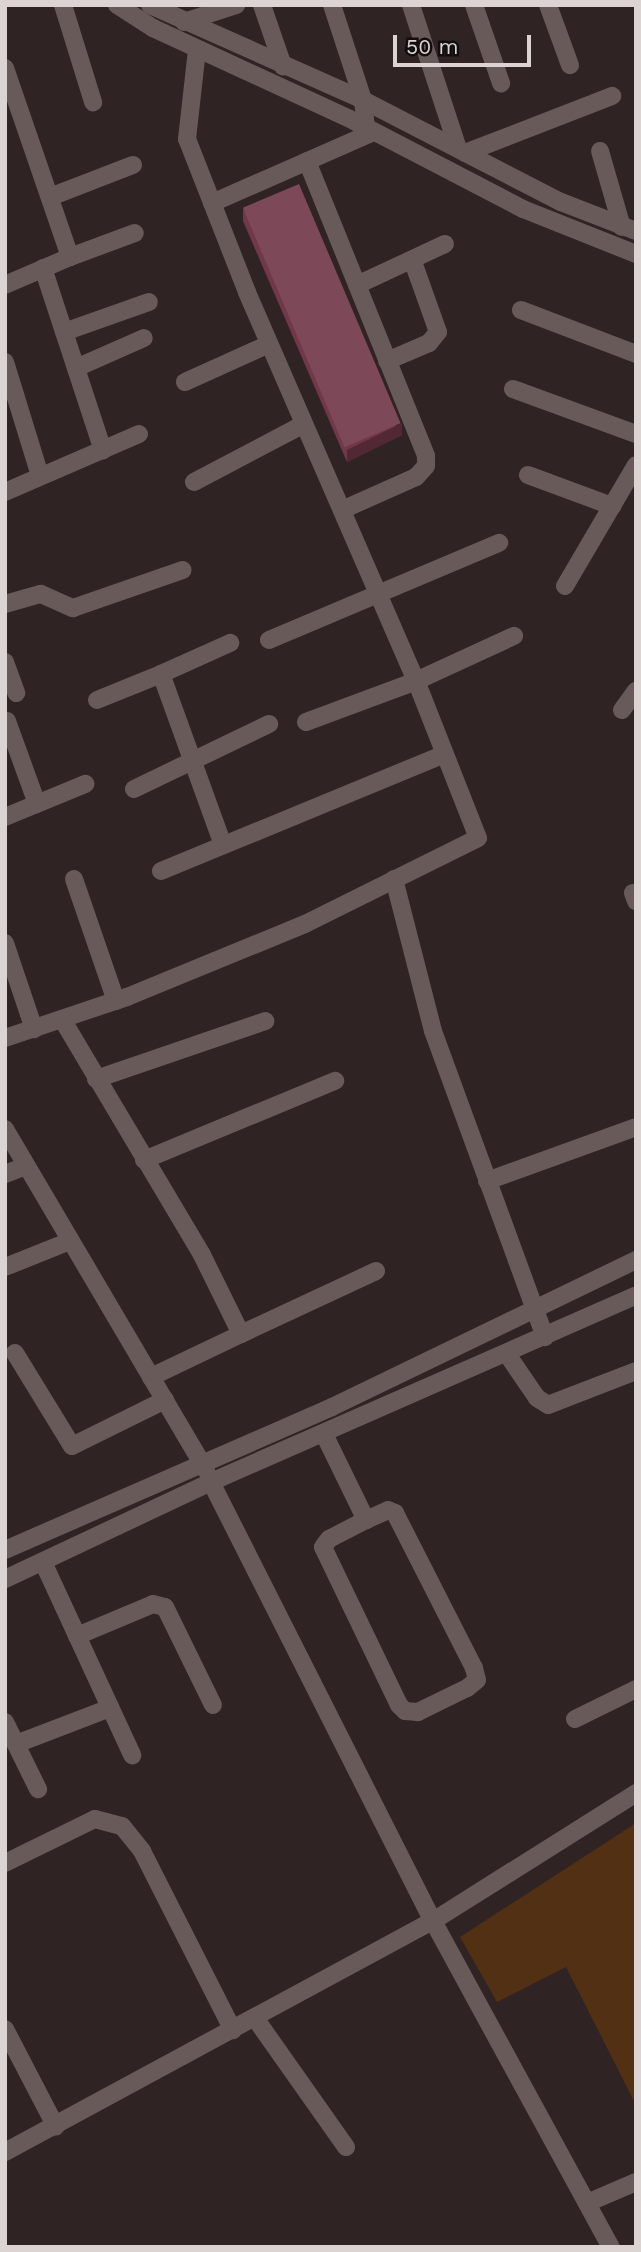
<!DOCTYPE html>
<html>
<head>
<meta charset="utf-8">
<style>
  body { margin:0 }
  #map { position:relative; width:641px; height:2252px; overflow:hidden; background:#2f2323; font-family:"Work Sans",sans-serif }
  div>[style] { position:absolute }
  .green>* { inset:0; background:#523014 }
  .minor>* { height:18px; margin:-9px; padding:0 9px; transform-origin:9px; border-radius:9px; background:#685a59 }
  .tertiary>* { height:18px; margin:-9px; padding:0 9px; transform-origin:9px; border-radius:9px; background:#685a59 }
  .wall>* { inset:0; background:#71384a }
  .shaded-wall>* { inset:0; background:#522834 }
  .building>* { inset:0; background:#7d4959; transform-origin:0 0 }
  span { translate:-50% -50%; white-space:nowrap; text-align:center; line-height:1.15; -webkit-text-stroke:7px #130e0e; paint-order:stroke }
  .frame { position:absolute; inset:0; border:7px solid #dcd4d3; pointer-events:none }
  .scale { position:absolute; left:393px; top:35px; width:138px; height:32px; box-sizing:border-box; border:4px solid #dcd4d3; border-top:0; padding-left:9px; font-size:21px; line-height:24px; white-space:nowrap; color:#dcd4d3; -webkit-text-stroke:5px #130e0e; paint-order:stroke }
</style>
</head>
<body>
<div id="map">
  <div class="green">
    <i style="clip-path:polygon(636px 1823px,636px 2105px,566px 1967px,497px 2002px,460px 1937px)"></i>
  </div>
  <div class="minor">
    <i style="left:63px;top:5px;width:102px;rotate:72.8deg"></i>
    <i style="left:262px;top:5px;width:65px;rotate:71deg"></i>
    <i style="left:332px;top:5px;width:100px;rotate:71.9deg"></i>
    <i style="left:363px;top:100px;width:27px;rotate:84deg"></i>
    <i style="left:411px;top:5px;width:151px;rotate:71.9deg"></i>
    <i style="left:474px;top:5px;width:83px;rotate:70.9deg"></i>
    <i style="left:548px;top:5px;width:64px;rotate:69.9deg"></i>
    <i style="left:184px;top:22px;width:55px;rotate:-18.1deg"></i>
    <i style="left:5px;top:68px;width:200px;rotate:71deg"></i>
    <i style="left:70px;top:257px;width:71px;rotate:156.7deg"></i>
    <i style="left:600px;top:151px;width:79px;rotate:73.9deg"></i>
    <i style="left:465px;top:153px;width:158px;rotate:-21.2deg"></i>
    <i style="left:307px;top:161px;width:318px;rotate:68deg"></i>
    <i style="left:426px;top:456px;width:10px;rotate:90deg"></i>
    <i style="left:426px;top:466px;width:15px;rotate:132deg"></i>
    <i style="left:416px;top:477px;width:81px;rotate:156deg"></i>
    <i style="left:50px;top:197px;width:89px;rotate:-21.1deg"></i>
    <i style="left:212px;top:203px;width:177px;rotate:-23.7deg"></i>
    <i style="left:70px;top:257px;width:69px;rotate:-20.3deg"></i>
    <i style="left:43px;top:268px;width:192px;rotate:71.8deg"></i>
    <i style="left:357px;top:285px;width:97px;rotate:-25deg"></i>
    <i style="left:521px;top:310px;width:123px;rotate:20.9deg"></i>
    <i style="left:64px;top:332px;width:90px;rotate:-19.4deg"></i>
    <i style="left:387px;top:361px;width:46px;rotate:-23.2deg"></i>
    <i style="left:429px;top:343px;width:14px;rotate:-51deg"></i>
    <i style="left:438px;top:332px;width:77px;rotate:-109.6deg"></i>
    <i style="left:5px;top:362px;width:119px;rotate:72.9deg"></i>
    <i style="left:76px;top:368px;width:74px;rotate:-23.8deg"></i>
    <i style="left:185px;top:382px;width:92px;rotate:-24.3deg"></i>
    <i style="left:513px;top:389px;width:131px;rotate:20.1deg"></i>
    <i style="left:528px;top:475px;width:90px;rotate:20.3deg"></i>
    <i style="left:194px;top:482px;width:124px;rotate:-27.8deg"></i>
    <i style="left:5px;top:492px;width:146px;rotate:-23.4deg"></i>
    <i style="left:565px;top:586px;width:140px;rotate:-59.6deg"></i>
    <i style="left:5px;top:604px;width:37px;rotate:-16deg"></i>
    <i style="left:41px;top:594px;width:35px;rotate:24deg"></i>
    <i style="left:73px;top:608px;width:116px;rotate:-19.1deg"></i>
    <i style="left:269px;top:640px;width:250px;rotate:-22.9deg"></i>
    <i style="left:5px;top:662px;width:33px;rotate:70deg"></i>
    <i style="left:97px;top:700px;width:69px;rotate:-22.1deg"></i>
    <i style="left:622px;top:710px;width:24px;rotate:-54deg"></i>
    <i style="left:7px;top:721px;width:88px;rotate:70.1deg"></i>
    <i style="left:306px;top:722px;width:117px;rotate:-20.4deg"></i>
    <i style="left:416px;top:681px;width:108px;rotate:-24.7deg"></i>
    <i style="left:134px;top:789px;width:150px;rotate:-25.7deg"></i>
    <i style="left:5px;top:817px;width:87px;rotate:-22.4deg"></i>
    <i style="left:223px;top:845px;width:182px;rotate:-109.9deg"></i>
    <i style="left:161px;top:674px;width:76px;rotate:-24.2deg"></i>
    <i style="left:161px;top:871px;width:305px;rotate:-22.4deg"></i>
    <i style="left:74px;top:879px;width:129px;rotate:71deg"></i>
    <i style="left:394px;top:879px;width:157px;rotate:75.6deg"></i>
    <i style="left:433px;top:1031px;width:326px;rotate:69.9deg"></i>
    <i style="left:633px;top:893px;width:9px;rotate:69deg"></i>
    <i style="left:5px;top:943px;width:91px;rotate:71.4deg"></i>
    <i style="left:62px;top:1019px;width:274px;rotate:59.3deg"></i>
    <i style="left:202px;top:1255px;width:88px;rotate:63.7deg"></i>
    <i style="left:241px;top:1334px;width:100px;rotate:154.5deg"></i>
    <i style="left:5px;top:1038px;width:129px;rotate:-18.6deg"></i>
    <i style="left:127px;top:997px;width:192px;rotate:-22.3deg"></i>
    <i style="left:305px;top:924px;width:193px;rotate:-26.4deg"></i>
    <i style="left:478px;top:838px;width:169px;rotate:-111.5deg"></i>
    <i style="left:416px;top:681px;width:424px;rotate:-113.5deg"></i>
    <i style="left:247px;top:292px;width:164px;rotate:-111.4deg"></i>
    <i style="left:187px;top:139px;width:90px;rotate:-83.6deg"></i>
    <i style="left:96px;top:1079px;width:179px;rotate:-18.9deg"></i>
    <i style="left:144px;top:1160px;width:207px;rotate:-22.5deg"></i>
    <i style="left:5px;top:1174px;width:22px;rotate:-21deg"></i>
    <i style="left:487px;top:1181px;width:158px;rotate:-19.9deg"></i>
    <i style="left:5px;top:1267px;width:70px;rotate:-21.8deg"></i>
    <i style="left:241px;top:1334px;width:149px;rotate:-25deg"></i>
    <i style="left:15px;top:1353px;width:109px;rotate:58.5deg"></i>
    <i style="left:72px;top:1446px;width:104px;rotate:-26.3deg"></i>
    <i style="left:507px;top:1354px;width:53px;rotate:55.7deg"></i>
    <i style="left:537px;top:1398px;width:13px;rotate:32deg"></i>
    <i style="left:548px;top:1405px;width:94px;rotate:-21.1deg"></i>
    <i style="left:324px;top:1434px;width:96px;rotate:64deg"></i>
    <i style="left:366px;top:1520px;width:24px;rotate:-24deg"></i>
    <i style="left:388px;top:1510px;width:8px;rotate:23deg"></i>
    <i style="left:395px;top:1513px;width:174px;rotate:63deg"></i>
    <i style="left:474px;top:1668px;width:12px;rotate:76deg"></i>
    <i style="left:477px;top:1680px;width:13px;rotate:141deg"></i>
    <i style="left:467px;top:1688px;width:55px;rotate:153.9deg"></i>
    <i style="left:418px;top:1712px;width:13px;rotate:-176deg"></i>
    <i style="left:405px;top:1711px;width:8px;rotate:-135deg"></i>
    <i style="left:399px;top:1705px;width:175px;rotate:-115.7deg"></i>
    <i style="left:323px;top:1547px;width:10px;rotate:-53deg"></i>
    <i style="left:329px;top:1539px;width:42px;rotate:-27.2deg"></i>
    <i style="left:211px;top:1482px;width:492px;rotate:63.2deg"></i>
    <i style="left:433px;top:1921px;width:371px;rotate:61.4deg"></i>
    <i style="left:43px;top:1562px;width:213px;rotate:65.2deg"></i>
    <i style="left:77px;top:1636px;width:82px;rotate:-22.8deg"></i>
    <i style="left:153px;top:1604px;width:12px;rotate:14deg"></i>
    <i style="left:165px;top:1607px;width:109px;rotate:63.9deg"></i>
    <i style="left:575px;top:1719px;width:68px;rotate:-26.2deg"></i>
    <i style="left:5px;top:1722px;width:75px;rotate:63.8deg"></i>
    <i style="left:16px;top:1744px;width:101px;rotate:-21deg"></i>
    <i style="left:5px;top:1863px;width:100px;rotate:-26.1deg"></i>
    <i style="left:95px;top:1819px;width:28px;rotate:15deg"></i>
    <i style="left:122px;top:1826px;width:32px;rotate:51deg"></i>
    <i style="left:142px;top:1851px;width:201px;rotate:63.1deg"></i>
    <i style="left:255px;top:2018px;width:158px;rotate:54.8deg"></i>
    <i style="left:5px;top:2029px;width:110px;rotate:62.5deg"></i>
    <i style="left:5px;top:2152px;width:486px;rotate:-28.4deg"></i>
    <i style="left:433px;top:1921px;width:240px;rotate:-32.2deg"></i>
    <i style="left:587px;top:2203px;width:53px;rotate:-23.2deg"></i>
  </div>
  <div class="tertiary">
    <i style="left:117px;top:5px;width:43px;rotate:32.6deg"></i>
    <i style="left:153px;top:28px;width:221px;rotate:24.8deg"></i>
    <i style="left:354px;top:121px;width:191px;rotate:27.5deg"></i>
    <i style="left:523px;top:209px;width:122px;rotate:21.7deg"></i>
    <i style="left:150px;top:5px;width:233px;rotate:24deg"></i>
    <i style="left:363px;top:100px;width:223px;rotate:27.3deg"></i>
    <i style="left:561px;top:202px;width:80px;rotate:21.1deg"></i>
    <i style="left:5px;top:1129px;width:396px;rotate:59.5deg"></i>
    <i style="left:5px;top:1550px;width:357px;rotate:-23.6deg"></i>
    <i style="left:332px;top:1407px;width:338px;rotate:-25.8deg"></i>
    <i style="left:5px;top:1579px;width:228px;rotate:-25.2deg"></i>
    <i style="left:211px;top:1482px;width:464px;rotate:-23.7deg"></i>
  </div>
  <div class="wall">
    <i style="clip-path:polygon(243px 209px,402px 435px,347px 462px,243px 221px)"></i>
  </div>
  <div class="shaded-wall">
    <i style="clip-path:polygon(402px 423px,402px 435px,347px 462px,347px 450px)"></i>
  </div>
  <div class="building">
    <i style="left:299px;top:184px;width:260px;height:61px;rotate:67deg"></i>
  </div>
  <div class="frame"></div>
  <div class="scale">50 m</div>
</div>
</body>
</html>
